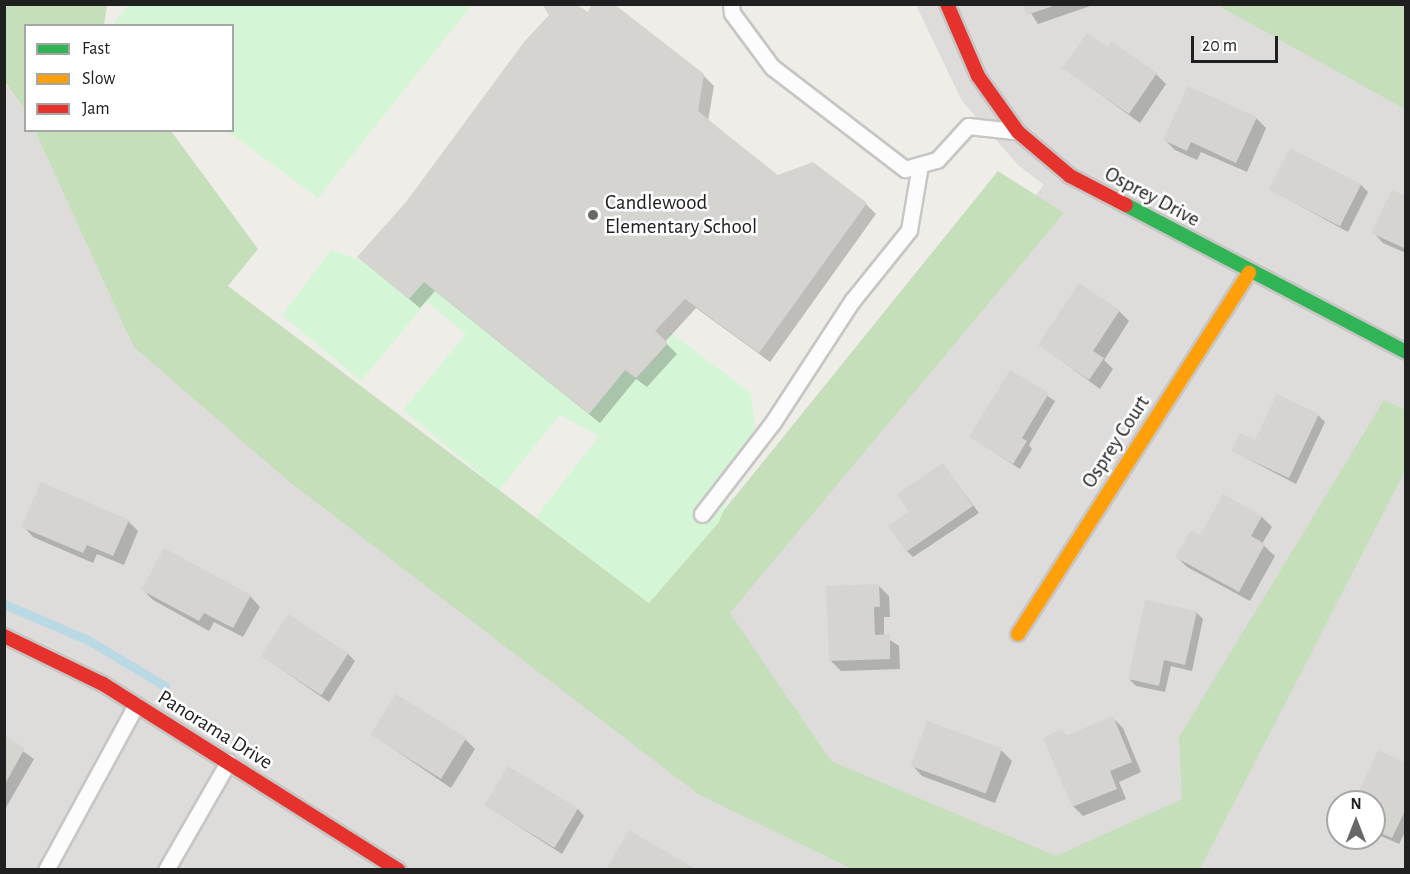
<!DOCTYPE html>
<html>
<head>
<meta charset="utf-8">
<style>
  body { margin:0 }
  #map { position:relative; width:1410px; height:874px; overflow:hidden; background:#eeede8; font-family:"Alegreya Sans",sans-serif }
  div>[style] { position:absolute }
  .residential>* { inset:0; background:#dddcda }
  .forest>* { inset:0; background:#c6dfbb }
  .park>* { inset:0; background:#d5f6d6 }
  .shadow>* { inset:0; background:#0003 }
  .stream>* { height:9px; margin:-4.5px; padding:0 4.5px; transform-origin:4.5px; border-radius:4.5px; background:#b9d9e4 }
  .building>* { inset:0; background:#d6d4d1; transform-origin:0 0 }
  .roads { filter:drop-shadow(2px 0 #c7c6c4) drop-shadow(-2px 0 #c7c6c4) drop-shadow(0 2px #c7c6c4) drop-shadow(0 -2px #c7c6c4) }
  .lane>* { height:15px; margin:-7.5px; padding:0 7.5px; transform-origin:7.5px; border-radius:7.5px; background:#fcfcfc }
  .fast>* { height:14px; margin:-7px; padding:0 7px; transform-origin:7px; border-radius:7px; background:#30b455 }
  .slow>* { height:14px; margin:-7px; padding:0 7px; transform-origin:7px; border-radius:7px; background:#ff9f0a }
  .jam>* { height:14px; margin:-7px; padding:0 7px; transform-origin:7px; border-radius:7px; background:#e5322d }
  .dots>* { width:16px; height:16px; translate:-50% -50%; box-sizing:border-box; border:3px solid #fff; border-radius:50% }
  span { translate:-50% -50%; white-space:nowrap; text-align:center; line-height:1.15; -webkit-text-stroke:5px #fff; paint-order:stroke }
  .street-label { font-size:21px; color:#202020 }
  .poi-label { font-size:21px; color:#202020 }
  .left { translate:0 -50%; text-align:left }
  .frame { position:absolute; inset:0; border:6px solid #202020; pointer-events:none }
  .legend { position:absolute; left:24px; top:24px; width:210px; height:108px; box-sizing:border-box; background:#fff; border:2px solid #a6a6a6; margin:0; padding:8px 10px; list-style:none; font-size:18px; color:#202020 }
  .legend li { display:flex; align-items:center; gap:12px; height:30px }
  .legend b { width:30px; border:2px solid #a6a6a6 }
  .north { position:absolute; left:1326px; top:790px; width:60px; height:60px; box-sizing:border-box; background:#fff; border:2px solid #a6a6a6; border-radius:50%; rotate:0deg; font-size:16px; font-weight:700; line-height:24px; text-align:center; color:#202020 }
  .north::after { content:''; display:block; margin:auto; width:21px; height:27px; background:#686866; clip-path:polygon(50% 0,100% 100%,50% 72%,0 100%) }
  .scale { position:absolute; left:1191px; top:36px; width:87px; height:27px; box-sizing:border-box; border:3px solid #202020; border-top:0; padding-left:8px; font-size:18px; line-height:21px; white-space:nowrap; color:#202020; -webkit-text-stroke:4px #fff; paint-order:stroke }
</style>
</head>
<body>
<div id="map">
  <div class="residential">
    <i style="clip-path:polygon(evenodd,916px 5px,1405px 5px,1405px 869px,5px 869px,4px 82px,25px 110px,26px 130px,35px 131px,133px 346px,635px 670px,1044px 185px,1018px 165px,962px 101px,916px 5px,1338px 802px,1374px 802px,1374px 838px,1338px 838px,1338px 802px)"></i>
  </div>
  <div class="forest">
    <i style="clip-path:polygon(5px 4px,107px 5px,104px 25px,26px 26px,25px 110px,5px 82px)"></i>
    <i style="clip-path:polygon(1224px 5px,1405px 5px,1405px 109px,1222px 8px)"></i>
    <i style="clip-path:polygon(35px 131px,171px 131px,258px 249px,228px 286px,649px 603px,998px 171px,1064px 213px,730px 613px,831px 761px,1056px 856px,1182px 799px,1179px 737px,1384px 400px,1405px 410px,1405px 471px,1200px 869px,852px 869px,698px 794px,287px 480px,133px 346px)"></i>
  </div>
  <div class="park">
    <i style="clip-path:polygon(128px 5px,128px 4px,472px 5px,318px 198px,227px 131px,232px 130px,232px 26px,112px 25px)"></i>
    <i style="clip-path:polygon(331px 250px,424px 282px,589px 413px,625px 370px,637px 378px,668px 343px,670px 332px,751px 393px,755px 426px,719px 522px,649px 603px,536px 517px,599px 436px,560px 415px,499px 490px,403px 410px,466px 334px,427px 302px,361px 381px,282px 315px)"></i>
  </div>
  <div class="shadow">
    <i style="clip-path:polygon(544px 4px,703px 75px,714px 86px,708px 121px,778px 177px,866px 204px,876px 214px,770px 362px,696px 308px,665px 342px,677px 354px,647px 387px,636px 379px,600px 423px,435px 291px,420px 308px,370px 267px,407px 203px,551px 15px)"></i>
    <i style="clip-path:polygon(1025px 4px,1096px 4px,1038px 24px)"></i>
    <i style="clip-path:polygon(1108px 49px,1156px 74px,1166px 84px,1140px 123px,1064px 68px)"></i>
    <i style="clip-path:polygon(1256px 118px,1266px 128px,1247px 172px,1201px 152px,1197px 160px,1175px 150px,1165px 140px)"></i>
    <i style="clip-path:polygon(1361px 185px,1368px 192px,1348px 232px,1271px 190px)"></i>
    <i style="clip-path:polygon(1406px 198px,1406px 253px,1383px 243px,1373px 232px)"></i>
    <i style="clip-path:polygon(1119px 311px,1129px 321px,1104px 360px,1113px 369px,1100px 389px,1040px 345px)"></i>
    <i style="clip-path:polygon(1010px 372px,1055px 401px,1029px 445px,1032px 449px,1020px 469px,971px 437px)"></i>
    <i style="clip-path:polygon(1318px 415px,1325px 422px,1296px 484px,1233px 451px)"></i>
    <i style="clip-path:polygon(943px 465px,979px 513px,913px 557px,907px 551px,911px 512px)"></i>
    <i style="clip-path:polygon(1262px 517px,1272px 527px,1262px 544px,1275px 556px,1250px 601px,1187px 567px,1177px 557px,1200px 537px)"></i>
    <i style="clip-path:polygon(128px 521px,138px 531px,124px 565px,97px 554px,93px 563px,33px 537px,23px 526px)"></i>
    <i style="clip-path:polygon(165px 550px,250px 596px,260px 607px,243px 637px,214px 622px,209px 631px,153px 600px,143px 590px)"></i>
    <i style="clip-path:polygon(879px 586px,889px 596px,890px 617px,884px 617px,884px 636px,899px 646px,900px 669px,841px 671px,831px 661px)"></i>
    <i style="clip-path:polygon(1196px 612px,1203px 619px,1192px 671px,1171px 666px,1165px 692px,1136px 686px,1129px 679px)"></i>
    <i style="clip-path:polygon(348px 654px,355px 661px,329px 702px,262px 656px)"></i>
    <i style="clip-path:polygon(1113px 718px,1123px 728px,1141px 772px,1119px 782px,1126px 799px,1083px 816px,1073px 806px,1061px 731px,1067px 737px)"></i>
    <i style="clip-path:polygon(928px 723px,1002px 751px,1012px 761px,995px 803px,922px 776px,912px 765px)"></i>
    <i style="clip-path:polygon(373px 735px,465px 739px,475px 749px,451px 788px)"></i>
    <i style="clip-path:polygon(4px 738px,34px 759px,4px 811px)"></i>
    <i style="clip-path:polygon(1406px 764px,1406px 830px,1399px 844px,1374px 833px,1374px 802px,1356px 802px)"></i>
    <i style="clip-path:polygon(487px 806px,578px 809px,584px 816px,562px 854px)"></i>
  </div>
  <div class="stream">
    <i style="left:4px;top:604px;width:91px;rotate:23.2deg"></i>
    <i style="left:88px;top:640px;width:90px;rotate:30.9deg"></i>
  </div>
  <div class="building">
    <i style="clip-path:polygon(542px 4px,575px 4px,588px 12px,592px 4px,614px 4px,704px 74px,698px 111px,731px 138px,778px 175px,813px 162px,867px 203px,759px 353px,685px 299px,655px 331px,668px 343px,636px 378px,625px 370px,589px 414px,424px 282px,409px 299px,357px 257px,406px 202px,524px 42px,549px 15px)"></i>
    <i style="clip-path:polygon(1023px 4px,1056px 4px,1056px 5px,1027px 15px)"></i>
    <i style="clip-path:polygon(1087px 33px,1108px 47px,1111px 41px,1157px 73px,1129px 114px,1062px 68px)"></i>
    <i style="clip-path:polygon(1188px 86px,1257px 117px,1236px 163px,1191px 142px,1187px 151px,1163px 140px)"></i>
    <i style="left:1290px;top:148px;width:80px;height:47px;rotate:27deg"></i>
    <i style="clip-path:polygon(1392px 190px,1406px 196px,1406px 249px,1371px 233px)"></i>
    <i style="clip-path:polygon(1079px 283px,1120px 310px,1093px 351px,1104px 358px,1089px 380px,1038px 345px)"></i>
    <i style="clip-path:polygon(1010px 370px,1049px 393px,1022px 438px,1027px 441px,1013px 464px,969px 437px)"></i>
    <i style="clip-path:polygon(1277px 394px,1319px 414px,1289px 478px,1231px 451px,1240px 433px,1255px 440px)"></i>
    <i style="clip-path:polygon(943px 463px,973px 506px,906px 552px,888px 526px,909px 512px,897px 494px)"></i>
    <i style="clip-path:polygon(41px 482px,129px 520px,113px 556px,87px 545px,83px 553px,21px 527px)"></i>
    <i style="clip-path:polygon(1223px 494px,1262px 516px,1251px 536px,1265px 544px,1239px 592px,1175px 557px,1191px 530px,1200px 535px)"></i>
    <i style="clip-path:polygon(164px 548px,251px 595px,233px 628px,204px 613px,199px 621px,141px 590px)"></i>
    <i style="clip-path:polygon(879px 584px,880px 607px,874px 607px,875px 635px,890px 634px,890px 659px,829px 661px,826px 586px)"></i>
    <i style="clip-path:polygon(1145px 600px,1197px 611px,1185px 665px,1164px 660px,1159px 686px,1128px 679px)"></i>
    <i style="left:288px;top:614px;width:72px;height:50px;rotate:33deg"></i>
    <i style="left:396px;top:694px;width:83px;height:48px;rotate:32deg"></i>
    <i style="clip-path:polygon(1113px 716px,1132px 762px,1110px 771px,1117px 789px,1072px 807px,1043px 738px,1062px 729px,1065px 736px)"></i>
    <i style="left:927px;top:721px;width:80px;height:48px;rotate:20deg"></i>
    <i style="clip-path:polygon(5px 736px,25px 748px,5px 784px)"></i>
    <i style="clip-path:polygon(1378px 750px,1406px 763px,1406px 809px,1392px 838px,1374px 830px,1374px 802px,1354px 802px)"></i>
    <i style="left:508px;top:766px;width:82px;height:46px;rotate:31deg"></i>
    <i style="clip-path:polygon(629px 830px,694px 868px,693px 870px,606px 870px)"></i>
  </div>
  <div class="roads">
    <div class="lane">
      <i style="left:731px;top:4px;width:9px;rotate:84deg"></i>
      <i style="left:732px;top:13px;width:67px;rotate:53.5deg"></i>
      <i style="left:772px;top:67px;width:168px;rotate:37.5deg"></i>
      <i style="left:905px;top:169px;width:33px;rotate:-16deg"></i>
      <i style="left:937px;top:160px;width:46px;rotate:-47.6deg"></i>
      <i style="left:968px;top:126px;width:46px;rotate:6.2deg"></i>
      <i style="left:702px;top:514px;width:116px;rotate:-52.3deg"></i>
      <i style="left:773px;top:422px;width:145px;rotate:-56.9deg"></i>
      <i style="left:852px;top:301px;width:91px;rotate:-51.2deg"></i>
      <i style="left:909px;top:230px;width:66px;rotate:-80.4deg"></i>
      <i style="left:46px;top:870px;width:188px;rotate:-61.4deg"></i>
      <i style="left:166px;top:870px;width:125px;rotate:-60.1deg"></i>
    </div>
    <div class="fast">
      <i style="left:1126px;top:205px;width:316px;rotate:27.7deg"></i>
    </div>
    <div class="slow">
      <i style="left:1018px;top:634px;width:429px;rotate:-57.4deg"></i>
    </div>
    <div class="jam">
      <i style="left:947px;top:4px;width:78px;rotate:66.7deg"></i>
      <i style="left:978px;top:76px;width:69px;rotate:54.5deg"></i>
      <i style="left:1018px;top:132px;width:68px;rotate:40.2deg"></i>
      <i style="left:1070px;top:176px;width:63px;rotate:27.4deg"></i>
      <i style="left:4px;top:636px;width:110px;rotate:25.9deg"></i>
      <i style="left:103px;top:684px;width:349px;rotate:32.2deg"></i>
    </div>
  </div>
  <div class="dots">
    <i style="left:593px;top:215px;background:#686866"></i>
  </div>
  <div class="street-label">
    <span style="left:1152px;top:197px;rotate:28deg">Osprey Drive</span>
    <span style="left:1116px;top:442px;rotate:-57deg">Osprey Court</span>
    <span style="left:215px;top:730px;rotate:32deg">Panorama Drive</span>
  </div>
  <div class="poi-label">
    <span class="left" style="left:605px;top:215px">Candlewood<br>Elementary School</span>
  </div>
  <div class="frame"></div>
  <ul class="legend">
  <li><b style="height:8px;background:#30b455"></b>Fast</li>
  <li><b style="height:8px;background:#ff9f0a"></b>Slow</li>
  <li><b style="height:8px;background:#e5322d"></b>Jam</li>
  </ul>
  <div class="north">N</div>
  <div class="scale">20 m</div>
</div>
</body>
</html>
